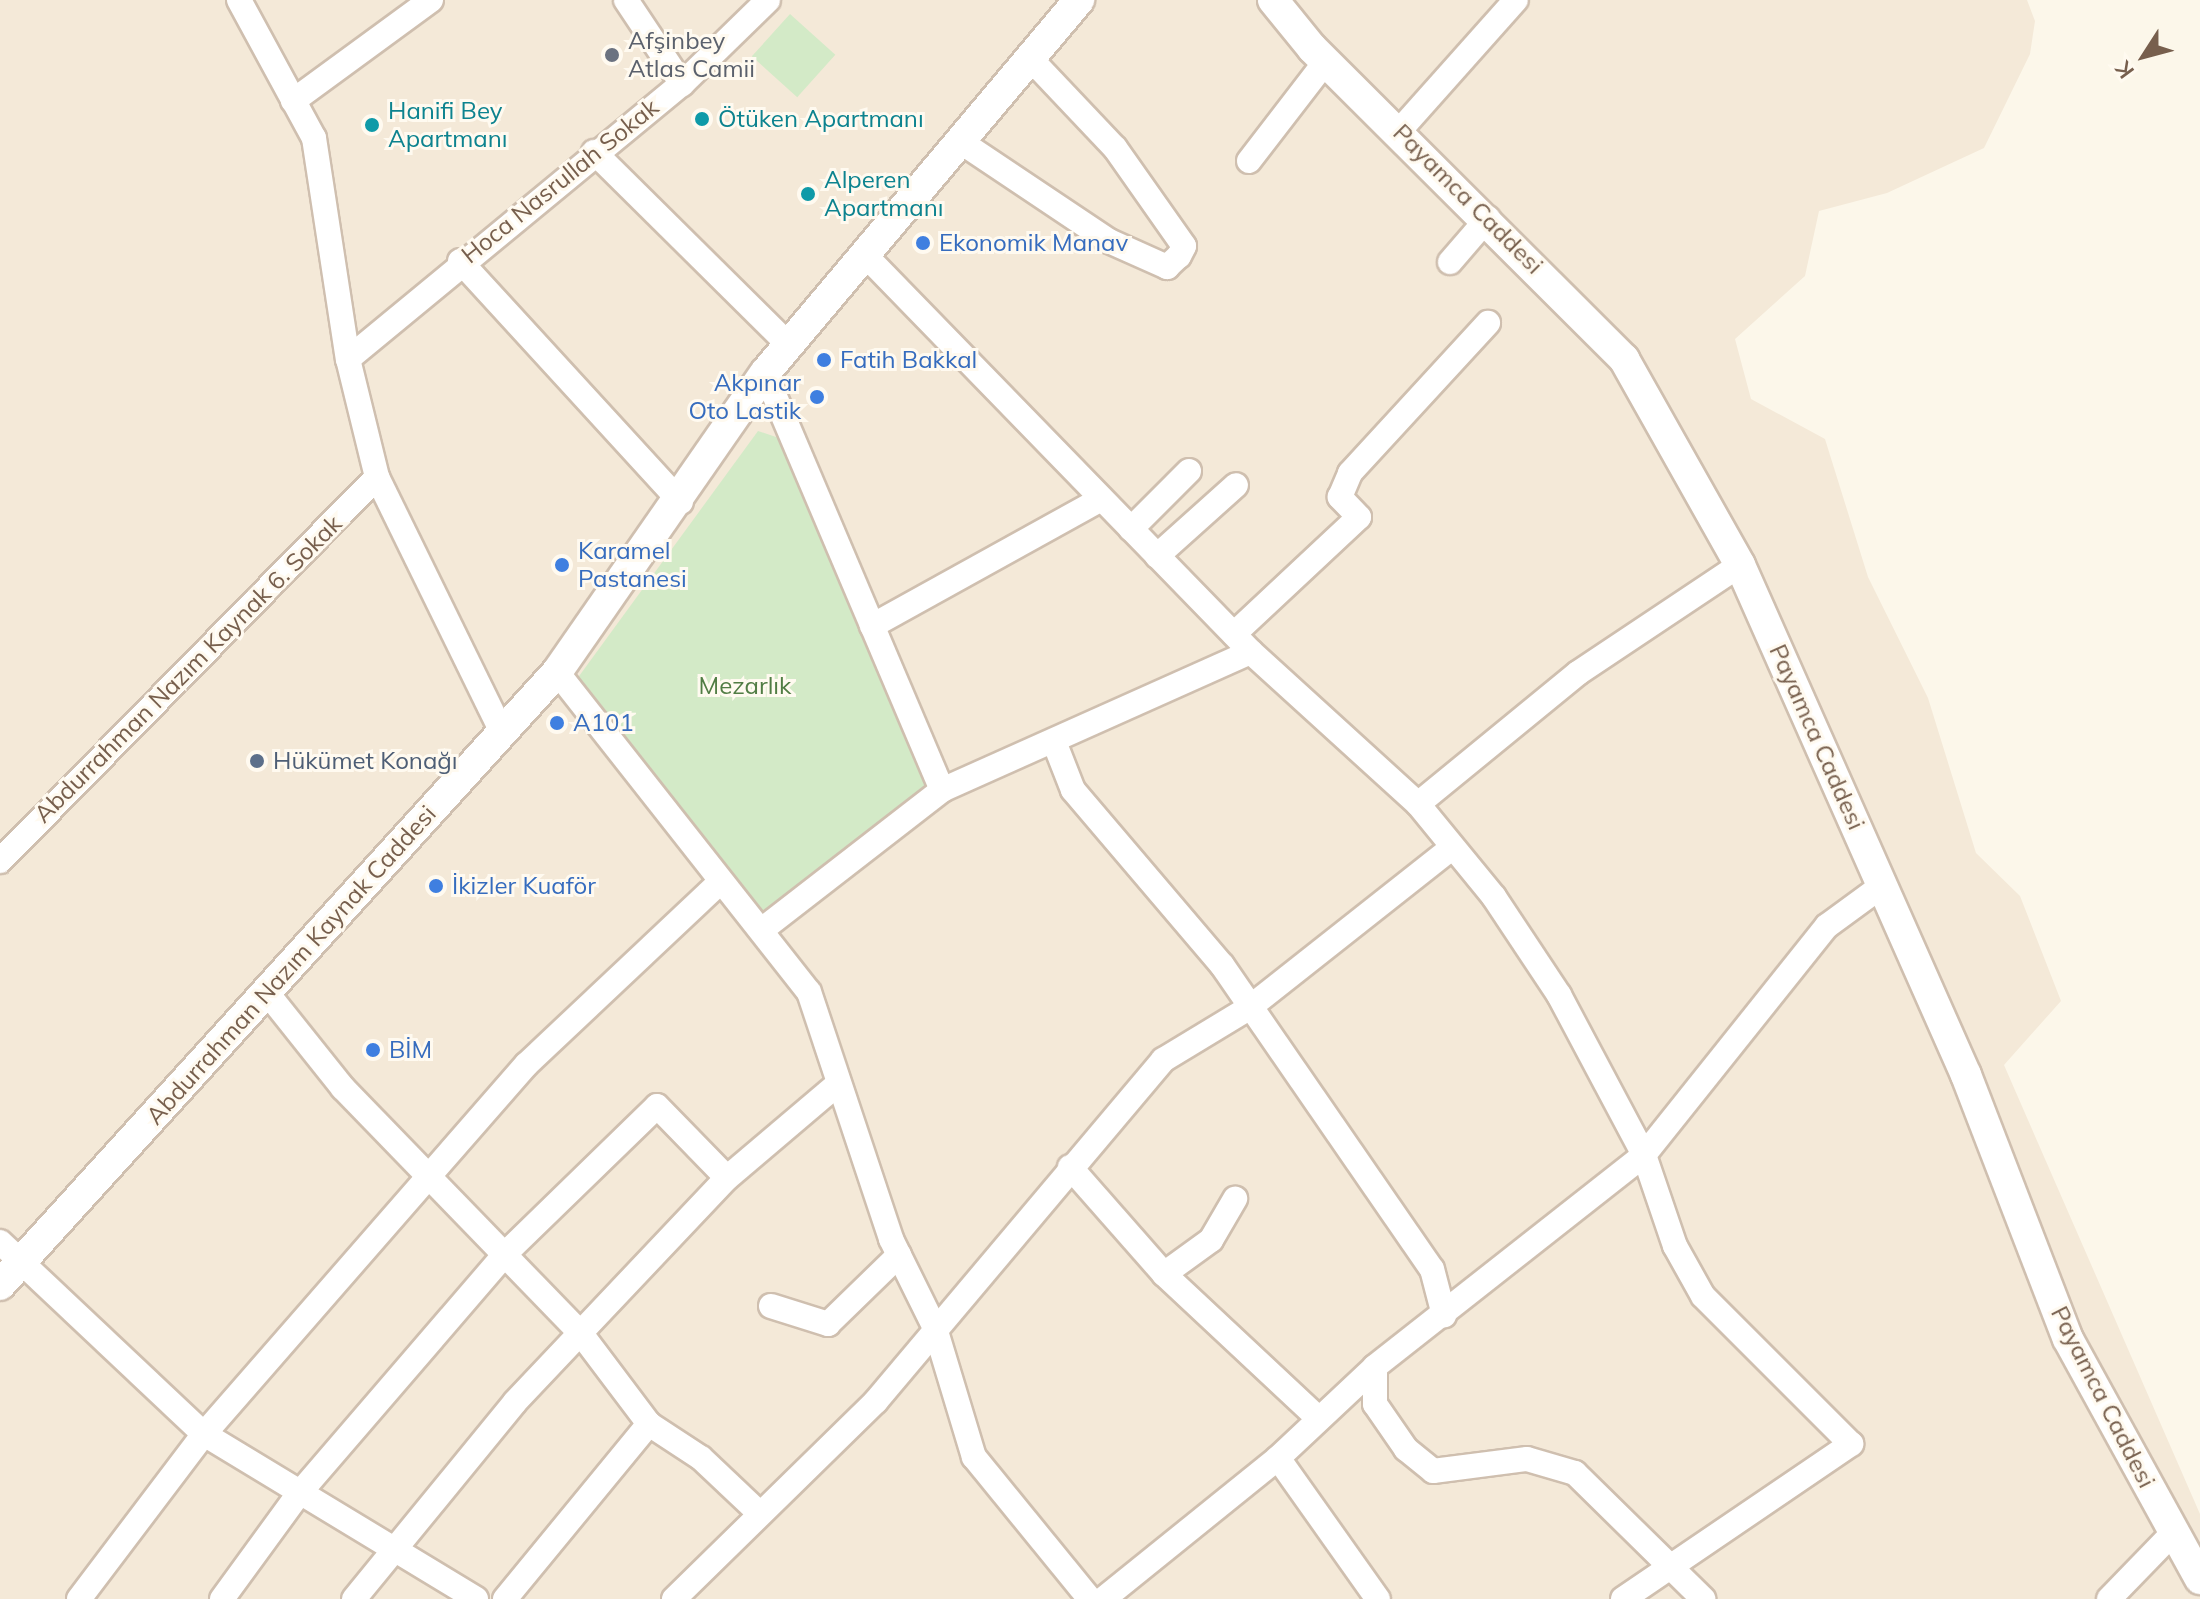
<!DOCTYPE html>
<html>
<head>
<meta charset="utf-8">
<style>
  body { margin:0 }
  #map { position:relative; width:2200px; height:1599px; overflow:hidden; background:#fcf7ea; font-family:Mulish,sans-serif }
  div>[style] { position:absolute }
  .residential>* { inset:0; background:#f4e9d8 }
  .green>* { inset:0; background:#d3eac7; transform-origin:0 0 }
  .roads { filter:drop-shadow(2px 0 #cfbfaf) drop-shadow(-2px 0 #cfbfaf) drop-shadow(0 2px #cfbfaf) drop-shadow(0 -2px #cfbfaf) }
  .minor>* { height:24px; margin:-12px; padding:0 12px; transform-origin:12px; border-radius:12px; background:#fff }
  .tertiary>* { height:30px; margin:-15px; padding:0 15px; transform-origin:15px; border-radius:15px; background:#fff }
  .dots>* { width:22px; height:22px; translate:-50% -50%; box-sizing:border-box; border:4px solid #fffaf0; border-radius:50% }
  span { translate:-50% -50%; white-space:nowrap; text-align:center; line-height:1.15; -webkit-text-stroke:6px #fffaf0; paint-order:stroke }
  .worship-label { font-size:24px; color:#5b616d }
  .left { translate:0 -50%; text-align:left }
  .culture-label { font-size:24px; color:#0d838f }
  .street-label { font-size:24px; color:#775f4d }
  .shop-label { font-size:24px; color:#366cbe }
  .right { translate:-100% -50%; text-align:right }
  .park-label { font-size:24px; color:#517d44 }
  .service-label { font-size:24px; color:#4e5e75 }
  .north { position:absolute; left:2104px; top:16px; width:80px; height:80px; -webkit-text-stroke:6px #fffaf0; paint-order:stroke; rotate:234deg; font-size:22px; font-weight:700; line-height:32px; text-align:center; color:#775f4d }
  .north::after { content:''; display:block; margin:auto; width:28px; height:36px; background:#775f4d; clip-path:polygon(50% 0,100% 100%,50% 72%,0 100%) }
</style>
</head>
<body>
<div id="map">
  <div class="residential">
    <i style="clip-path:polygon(0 0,2027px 0,2035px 21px,2030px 54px,1984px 148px,1887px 193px,1819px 211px,1805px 276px,1735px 339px,1751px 399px,1825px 439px,1868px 577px,1928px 698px,1976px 853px,2020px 896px,2061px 1001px,2004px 1065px,2200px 1514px,2200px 1599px,0 1599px)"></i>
  </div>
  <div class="green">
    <i style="left:790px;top:14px;width:61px;height:57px;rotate:42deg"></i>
    <i style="clip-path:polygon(758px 431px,782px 439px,942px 790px,763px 929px,574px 683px)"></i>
  </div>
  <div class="roads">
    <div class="minor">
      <i style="left:239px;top:0;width:157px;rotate:61.5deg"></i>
      <i style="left:314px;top:138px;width:224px;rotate:81.3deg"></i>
      <i style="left:348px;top:359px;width:122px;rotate:76.2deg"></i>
      <i style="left:377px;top:477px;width:282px;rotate:63.9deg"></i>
      <i style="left:626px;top:0;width:101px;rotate:56.3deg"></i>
      <i style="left:293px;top:101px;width:171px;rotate:-36.2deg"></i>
      <i style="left:1400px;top:130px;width:174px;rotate:-48.3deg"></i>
      <i style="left:964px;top:144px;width:174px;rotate:33.8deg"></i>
      <i style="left:1109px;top:241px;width:64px;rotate:24.1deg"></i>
      <i style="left:1167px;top:267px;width:16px;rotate:-43deg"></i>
      <i style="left:1179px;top:256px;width:11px;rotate:-63deg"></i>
      <i style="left:1184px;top:246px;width:120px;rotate:-125.1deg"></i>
      <i style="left:1115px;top:148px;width:124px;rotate:-133.4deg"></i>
      <i style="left:594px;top:152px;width:274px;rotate:44.7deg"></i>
      <i style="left:1249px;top:161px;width:126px;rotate:-52.4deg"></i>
      <i style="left:868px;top:258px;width:549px;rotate:45.81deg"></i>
      <i style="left:1251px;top:652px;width:226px;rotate:42.3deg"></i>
      <i style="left:1418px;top:804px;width:120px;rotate:50.7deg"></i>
      <i style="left:1494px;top:897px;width:118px;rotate:56.4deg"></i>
      <i style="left:1559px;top:995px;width:181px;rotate:62deg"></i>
      <i style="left:1644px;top:1155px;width:342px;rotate:141.8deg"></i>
      <i style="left:1375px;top:1367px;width:133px;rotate:136.8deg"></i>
      <i style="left:1278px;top:1458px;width:225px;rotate:141.1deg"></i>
      <i style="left:460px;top:261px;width:327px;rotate:47.5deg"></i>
      <i style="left:1450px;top:262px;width:58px;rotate:-49.2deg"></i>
      <i style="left:348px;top:359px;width:433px;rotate:-39.5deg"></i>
      <i style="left:682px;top:84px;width:120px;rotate:-44.3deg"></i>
      <i style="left:765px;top:373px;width:453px;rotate:67deg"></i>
      <i style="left:1131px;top:529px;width:82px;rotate:-45deg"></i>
      <i style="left:1157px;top:556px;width:106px;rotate:-41.9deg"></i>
      <i style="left:872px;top:626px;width:262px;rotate:-29deg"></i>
      <i style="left:1234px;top:634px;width:171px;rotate:-43.1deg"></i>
      <i style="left:1359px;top:517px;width:28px;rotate:-134deg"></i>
      <i style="left:1340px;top:497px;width:26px;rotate:-67deg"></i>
      <i style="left:1350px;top:473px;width:204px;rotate:-47.4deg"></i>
      <i style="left:557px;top:672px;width:407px;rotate:51.8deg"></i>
      <i style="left:809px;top:992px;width:260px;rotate:71.6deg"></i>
      <i style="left:891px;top:1239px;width:99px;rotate:63.7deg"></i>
      <i style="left:935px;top:1328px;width:135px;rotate:73.2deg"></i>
      <i style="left:974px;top:1457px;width:183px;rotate:50.8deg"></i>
      <i style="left:1055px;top:744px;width:49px;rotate:68.6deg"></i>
      <i style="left:1073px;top:790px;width:230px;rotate:49.6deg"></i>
      <i style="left:1222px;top:965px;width:369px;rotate:55.4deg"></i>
      <i style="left:1432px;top:1269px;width:48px;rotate:75.4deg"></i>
      <i style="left:1418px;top:804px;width:207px;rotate:-39.3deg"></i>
      <i style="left:1578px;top:673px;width:195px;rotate:-33.7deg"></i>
      <i style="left:0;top:861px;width:538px;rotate:-45.53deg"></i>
      <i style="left:763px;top:929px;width:227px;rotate:-37.8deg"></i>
      <i style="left:942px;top:790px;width:338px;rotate:-24.1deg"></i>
      <i style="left:268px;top:994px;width:120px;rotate:51.4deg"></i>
      <i style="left:343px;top:1088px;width:344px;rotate:45.9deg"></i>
      <i style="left:582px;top:1335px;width:111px;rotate:53deg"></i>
      <i style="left:649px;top:1424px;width:62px;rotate:33.2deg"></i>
      <i style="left:701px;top:1458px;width:77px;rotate:43.4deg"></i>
      <i style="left:1070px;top:1167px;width:142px;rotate:48.7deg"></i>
      <i style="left:1164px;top:1274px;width:212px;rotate:43.1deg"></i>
      <i style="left:0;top:1242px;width:280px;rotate:43.3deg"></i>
      <i style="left:204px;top:1434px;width:318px;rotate:31.2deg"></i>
      <i style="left:1164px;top:1274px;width:58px;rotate:-35.9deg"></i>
      <i style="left:1211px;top:1240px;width:48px;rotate:-59.7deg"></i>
      <i style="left:771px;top:1306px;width:60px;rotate:17.5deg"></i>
      <i style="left:828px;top:1324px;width:99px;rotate:-44.2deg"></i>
      <i style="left:1375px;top:1367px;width:37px;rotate:90deg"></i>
      <i style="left:1375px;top:1404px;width:55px;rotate:55.4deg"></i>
      <i style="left:1406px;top:1449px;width:35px;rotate:39deg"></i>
      <i style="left:1433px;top:1471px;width:95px;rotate:-7.3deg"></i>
      <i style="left:1527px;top:1459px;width:50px;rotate:16.3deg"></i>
      <i style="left:1575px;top:1473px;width:180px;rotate:44.5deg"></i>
      <i style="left:1278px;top:1458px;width:173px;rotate:54.7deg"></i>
      <i style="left:79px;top:1599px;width:207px;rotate:-52.9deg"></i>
      <i style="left:204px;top:1434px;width:491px;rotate:-48.9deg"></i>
      <i style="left:527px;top:1064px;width:264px;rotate:-43.3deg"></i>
      <i style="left:222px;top:1599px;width:127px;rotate:-53.9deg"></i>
      <i style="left:297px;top:1496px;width:322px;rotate:-49.3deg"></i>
      <i style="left:507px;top:1252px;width:209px;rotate:-44.2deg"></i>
      <i style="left:657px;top:1106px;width:100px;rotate:45.8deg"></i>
      <i style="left:354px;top:1599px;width:254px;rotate:-50.7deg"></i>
      <i style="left:515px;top:1402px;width:308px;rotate:-46.6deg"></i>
      <i style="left:727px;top:1178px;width:145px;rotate:-40.3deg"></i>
      <i style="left:505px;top:1599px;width:227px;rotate:-50.6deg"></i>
      <i style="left:674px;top:1599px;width:283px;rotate:-44.4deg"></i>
      <i style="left:876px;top:1401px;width:446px;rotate:-49.9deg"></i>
      <i style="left:1163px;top:1060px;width:100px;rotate:-31.2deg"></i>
      <i style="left:1249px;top:1008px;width:256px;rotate:-38.3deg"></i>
      <i style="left:1623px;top:1599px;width:276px;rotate:-34.2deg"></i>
      <i style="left:1851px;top:1444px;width:209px;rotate:-135deg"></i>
      <i style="left:1703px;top:1296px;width:57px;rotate:-119.2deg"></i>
      <i style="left:1675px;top:1246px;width:96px;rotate:-108.8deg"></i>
      <i style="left:1644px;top:1155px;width:293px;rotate:-51.4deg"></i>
      <i style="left:1827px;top:926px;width:69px;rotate:-36.2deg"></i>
      <i style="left:2109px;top:1599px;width:93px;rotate:-45.9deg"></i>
    </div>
    <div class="tertiary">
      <i style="left:1273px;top:0;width:62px;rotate:50.9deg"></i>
      <i style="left:1312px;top:48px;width:441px;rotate:44.9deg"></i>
      <i style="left:1624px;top:359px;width:236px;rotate:60.6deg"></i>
      <i style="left:1740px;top:565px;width:558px;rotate:66.1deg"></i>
      <i style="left:1966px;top:1075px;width:283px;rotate:68.9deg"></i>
      <i style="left:2068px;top:1339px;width:274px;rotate:61.2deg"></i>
      <i style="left:0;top:1285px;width:828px;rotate:-47.74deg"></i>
      <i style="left:557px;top:672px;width:364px;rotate:-55.2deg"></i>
      <i style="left:765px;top:373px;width:488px;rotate:-49.9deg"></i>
    </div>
  </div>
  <div class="dots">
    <i style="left:612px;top:55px;background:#6b7280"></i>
    <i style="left:702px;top:119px;background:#0f9aa8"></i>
    <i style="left:372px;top:125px;background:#0f9aa8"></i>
    <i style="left:808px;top:194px;background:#0f9aa8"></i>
    <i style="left:923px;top:243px;background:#3f7fe0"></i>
    <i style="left:824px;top:360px;background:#3f7fe0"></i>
    <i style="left:817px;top:397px;background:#3f7fe0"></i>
    <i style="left:562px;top:565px;background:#3f7fe0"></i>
    <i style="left:557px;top:723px;background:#3f7fe0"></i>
    <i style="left:257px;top:761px;background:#5c6f8a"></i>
    <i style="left:436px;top:886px;background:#3f7fe0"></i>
    <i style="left:373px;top:1050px;background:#3f7fe0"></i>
  </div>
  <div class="worship-label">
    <span class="left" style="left:628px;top:55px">Afşinbey<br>Atlas Camii</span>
  </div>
  <div class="culture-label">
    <span class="left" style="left:388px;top:125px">Hanifi Bey<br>Apartmanı</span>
    <span class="left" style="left:718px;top:119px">Ötüken Apartmanı</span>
    <span class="left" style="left:824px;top:194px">Alperen<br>Apartmanı</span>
  </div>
  <div class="street-label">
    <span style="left:560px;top:181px;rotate:-39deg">Hoca Nasrullah Sokak</span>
    <span style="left:1468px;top:199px;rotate:45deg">Payamca Caddesi</span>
    <span style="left:188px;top:669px;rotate:-45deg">Abdurrahman Nazım Kaynak 6. Sokak</span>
    <span style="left:1817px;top:737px;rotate:66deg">Payamca Caddesi</span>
    <span style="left:291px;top:965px;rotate:-48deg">Abdurrahman Nazım Kaynak Caddesi</span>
    <span style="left:2103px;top:1397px;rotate:63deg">Payamca Caddesi</span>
  </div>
  <div class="shop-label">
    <span class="left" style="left:939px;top:243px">Ekonomik Manav</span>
    <span class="left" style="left:840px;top:360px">Fatih Bakkal</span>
    <span class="right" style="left:801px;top:397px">Akpınar<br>Oto Lastik</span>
    <span class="left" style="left:578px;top:565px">Karamel<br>Pastanesi</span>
    <span class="left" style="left:573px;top:723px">A101</span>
    <span class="left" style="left:452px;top:886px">İkizler Kuaför</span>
    <span class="left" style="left:389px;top:1050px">BİM</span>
  </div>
  <div class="park-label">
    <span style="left:745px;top:686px">Mezarlık</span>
  </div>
  <div class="service-label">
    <span class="left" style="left:273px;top:761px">Hükümet Konağı</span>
  </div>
  <div class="north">K</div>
</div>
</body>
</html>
